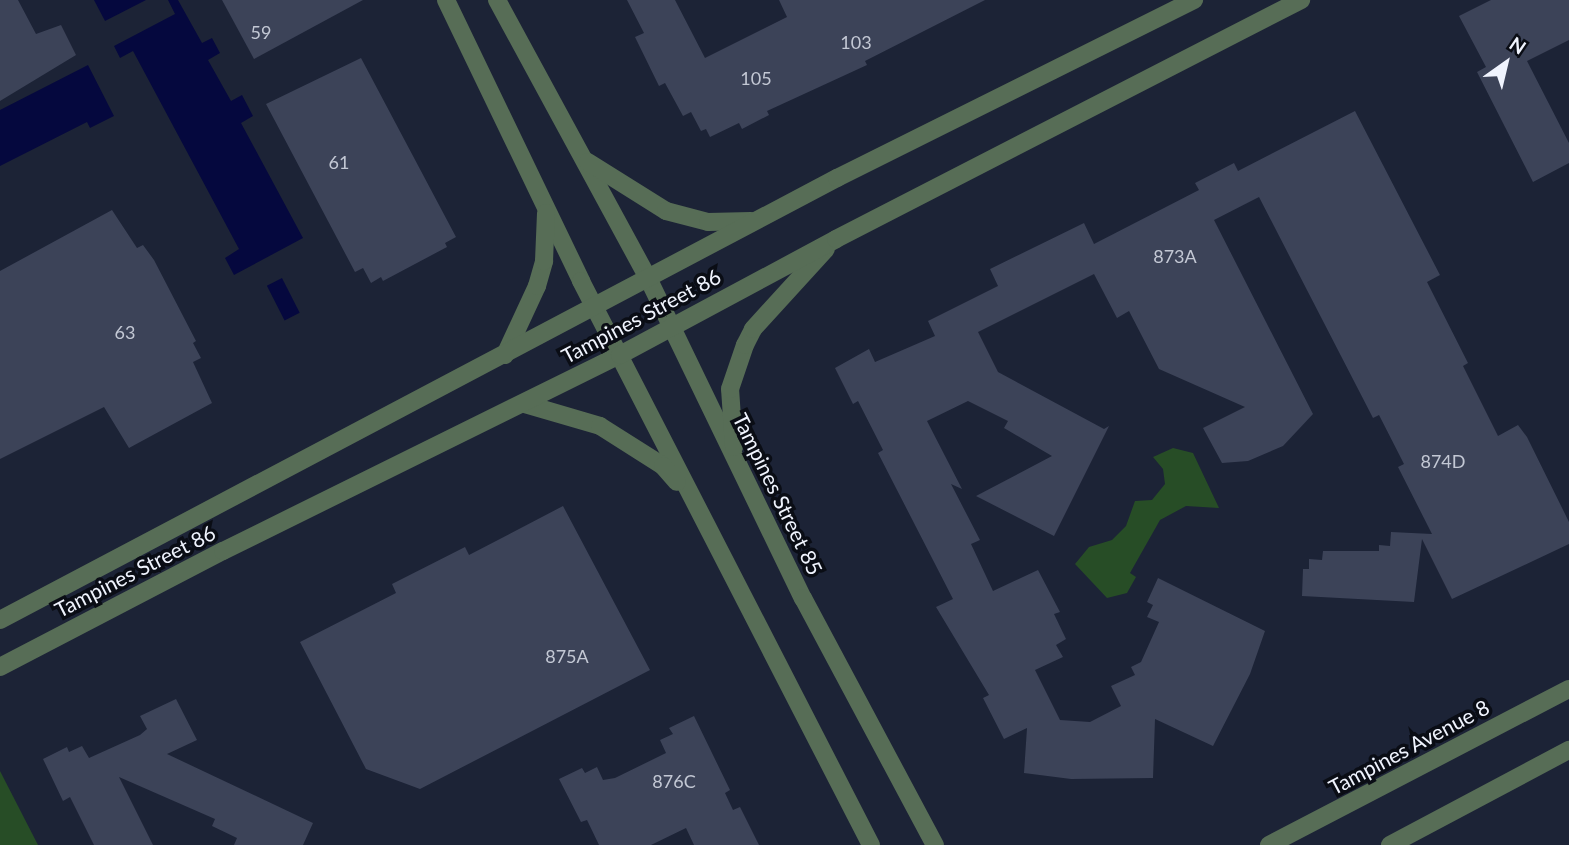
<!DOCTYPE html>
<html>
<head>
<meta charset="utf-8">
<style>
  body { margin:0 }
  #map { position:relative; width:1569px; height:845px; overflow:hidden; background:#1c2336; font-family:Lato,sans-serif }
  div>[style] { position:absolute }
  .green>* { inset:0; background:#274d26 }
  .water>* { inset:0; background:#05083e; transform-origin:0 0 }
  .building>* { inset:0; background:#3c4358 }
  .minor>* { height:18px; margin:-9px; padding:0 9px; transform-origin:9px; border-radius:9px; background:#576d56 }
  .tertiary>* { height:18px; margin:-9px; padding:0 9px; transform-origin:9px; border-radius:9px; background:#576d56 }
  span { translate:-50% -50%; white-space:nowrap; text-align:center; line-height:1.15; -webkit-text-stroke:7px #0a0d15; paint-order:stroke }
  .number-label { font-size:18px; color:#c3c8d4 }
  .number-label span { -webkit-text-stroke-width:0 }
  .street-label { font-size:21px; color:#f0f4fe }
  .north { position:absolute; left:1471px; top:28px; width:70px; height:70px; -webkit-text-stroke:5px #0a0d15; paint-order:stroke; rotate:34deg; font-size:19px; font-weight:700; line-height:28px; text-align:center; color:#f0f4fe }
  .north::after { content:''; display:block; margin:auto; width:24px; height:32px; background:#f0f4fe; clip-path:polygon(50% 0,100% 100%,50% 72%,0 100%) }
</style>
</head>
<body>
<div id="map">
  <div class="green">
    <i style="clip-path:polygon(1173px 448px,1193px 453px,1219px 508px,1186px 506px,1160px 520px,1130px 573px,1136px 577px,1127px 593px,1107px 598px,1075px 564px,1089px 547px,1112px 540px,1126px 526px,1135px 501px,1152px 500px,1165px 484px,1163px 469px,1153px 457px)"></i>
    <i style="clip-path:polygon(0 771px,38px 845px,0 845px)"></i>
  </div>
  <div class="water">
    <i style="clip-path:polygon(94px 0,146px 0,105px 21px)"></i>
    <i style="clip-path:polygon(168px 0,178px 0,202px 43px,212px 38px,220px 53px,208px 60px,231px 101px,242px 95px,253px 116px,241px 123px,303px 238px,234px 275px,225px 258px,239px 249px,133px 51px,120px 58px,114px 46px,175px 14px)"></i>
    <i style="clip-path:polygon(88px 65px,114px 116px,90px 128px,87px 122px,0 166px,0 110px)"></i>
    <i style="left:282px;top:278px;width:39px;height:17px;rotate:63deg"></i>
  </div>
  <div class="building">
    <i style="clip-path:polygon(0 0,18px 0,36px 34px,61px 25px,76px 55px,0 101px)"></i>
    <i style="clip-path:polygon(222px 0,363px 0,254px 59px)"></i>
    <i style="clip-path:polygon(627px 0,675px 0,705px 58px,787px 17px,779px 0,985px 0,865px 61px,867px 65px,767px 111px,769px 115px,742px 129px,739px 123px,710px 137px,706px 129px,701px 131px,691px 112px,683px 116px,665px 83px,659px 86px,635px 37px,644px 33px)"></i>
    <i style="clip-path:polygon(1491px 0,1569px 0,1569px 40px,1527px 61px,1569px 143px,1569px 163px,1533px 182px,1477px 72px,1486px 67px,1459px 16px)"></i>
    <i style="clip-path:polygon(361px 58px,456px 237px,445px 243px,447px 247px,383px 281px,381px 277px,371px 283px,363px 268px,355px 272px,266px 104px)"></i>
    <i style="clip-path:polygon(1355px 111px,1440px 275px,1427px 282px,1468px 363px,1463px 366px,1498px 436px,1518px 425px,1527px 437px,1569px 522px,1569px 544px,1452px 599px,1422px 539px,1414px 602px,1302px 596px,1303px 569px,1309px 569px,1309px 559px,1322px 560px,1323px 551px,1379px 551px,1379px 545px,1390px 546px,1391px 532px,1432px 534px,1398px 467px,1404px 464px,1379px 415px,1373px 418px,1259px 197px,1214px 220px,1313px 414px,1283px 446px,1248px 461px,1222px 463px,1203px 428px,1245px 407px,1159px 369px,1129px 311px,1117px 318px,1094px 274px,978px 332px,998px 372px,1104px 429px,1109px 426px,1054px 536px,976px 496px,1052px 456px,1004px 428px,1008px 421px,968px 401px,927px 421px,962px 489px,951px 484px,980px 540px,971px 544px,993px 591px,1038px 570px,1060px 612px,1054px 614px,1066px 639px,1056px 645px,1063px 657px,1035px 670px,1060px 720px,1090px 722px,1121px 706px,1111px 686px,1135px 675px,1131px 667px,1141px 662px,1159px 622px,1147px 617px,1153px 605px,1147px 602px,1158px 578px,1265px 631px,1250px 674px,1213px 746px,1155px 719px,1153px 778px,1071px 779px,1024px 773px,1027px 728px,1004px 739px,983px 698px,989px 695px,936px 607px,953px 599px,878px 453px,883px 450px,858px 401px,853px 404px,835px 368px,869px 349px,875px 362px,935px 336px,928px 321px,998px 286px,990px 269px,1084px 223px,1094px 244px,1199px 190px,1195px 183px,1234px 163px,1238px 171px)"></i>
    <i style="clip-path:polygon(112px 210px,137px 248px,143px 245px,154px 260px,196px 341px,193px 343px,201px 358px,193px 362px,212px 403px,129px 448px,104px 407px,0 459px,0 271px)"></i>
    <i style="clip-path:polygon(563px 506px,650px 670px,420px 789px,366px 769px,300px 642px,396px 593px,392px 584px,465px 547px,469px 555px)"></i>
    <i style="clip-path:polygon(176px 699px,197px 740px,167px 754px,313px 823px,303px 845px,234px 845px,237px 838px,212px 826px,215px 819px,119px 777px,153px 845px,94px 845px,70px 797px,63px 801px,43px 759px,67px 747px,69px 752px,82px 746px,89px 758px,140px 735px,147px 729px,140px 716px)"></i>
    <i style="clip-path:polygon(694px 716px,730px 790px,725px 793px,733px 810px,740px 807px,759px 845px,694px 845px,686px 828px,651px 845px,599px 845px,587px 820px,581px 822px,559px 779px,582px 768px,585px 773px,597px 767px,603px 780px,615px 778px,666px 753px,660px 740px,673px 734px,669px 728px)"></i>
  </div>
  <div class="minor">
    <i style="left:446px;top:0;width:312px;rotate:64.3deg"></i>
    <i style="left:581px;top:281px;width:634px;rotate:62.79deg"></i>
    <i style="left:497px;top:0;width:316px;rotate:61.5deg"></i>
    <i style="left:648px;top:278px;width:356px;rotate:64.2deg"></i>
    <i style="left:803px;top:598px;width:280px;rotate:61.9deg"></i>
    <i style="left:588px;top:162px;width:92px;rotate:32.1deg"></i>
    <i style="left:666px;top:211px;width:43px;rotate:14.7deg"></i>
    <i style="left:708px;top:222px;width:43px;rotate:-1.3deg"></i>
    <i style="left:505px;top:355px;width:76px;rotate:-65.1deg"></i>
    <i style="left:537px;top:286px;width:26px;rotate:-74deg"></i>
    <i style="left:544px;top:261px;width:48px;rotate:-87.6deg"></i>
    <i style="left:525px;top:404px;width:78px;rotate:16.3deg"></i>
    <i style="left:600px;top:426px;width:75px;rotate:32.4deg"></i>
    <i style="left:663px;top:466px;width:21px;rotate:49deg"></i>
    <i style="left:734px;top:447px;width:58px;rotate:-93.9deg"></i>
    <i style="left:730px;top:389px;width:46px;rotate:-71.2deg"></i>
    <i style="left:745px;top:345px;width:18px;rotate:-63deg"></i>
    <i style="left:753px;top:329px;width:108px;rotate:-47.6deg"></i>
    <i style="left:0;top:620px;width:947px;rotate:-27.84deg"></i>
    <i style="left:837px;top:178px;width:399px;rotate:-26.5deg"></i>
    <i style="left:0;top:667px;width:251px;rotate:-27.5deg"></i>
    <i style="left:223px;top:551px;width:443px;rotate:-26.3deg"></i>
    <i style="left:620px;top:355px;width:245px;rotate:-28.2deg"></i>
    <i style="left:836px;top:239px;width:523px;rotate:-27.2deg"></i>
  </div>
  <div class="tertiary">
    <i style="left:1269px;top:845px;width:338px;rotate:-27.5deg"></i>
    <i style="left:1390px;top:845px;width:203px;rotate:-28deg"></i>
  </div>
  <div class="number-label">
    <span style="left:261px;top:32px">59</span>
    <span style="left:856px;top:42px">103</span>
    <span style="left:756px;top:78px">105</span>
    <span style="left:339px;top:162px">61</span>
    <span style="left:1175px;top:256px">873A</span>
    <span style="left:125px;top:332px">63</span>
    <span style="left:1443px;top:461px">874D</span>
    <span style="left:567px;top:656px">875A</span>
    <span style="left:674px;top:781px">876C</span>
  </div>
  <div class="street-label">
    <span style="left:641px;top:316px;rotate:-28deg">Tampines Street 86</span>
    <span style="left:778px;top:494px;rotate:64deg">Tampines Street 85</span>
    <span style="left:135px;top:571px;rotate:-27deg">Tampines Street 86</span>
    <span style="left:1409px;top:747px;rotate:-28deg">Tampines Avenue 8</span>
  </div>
  <div class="north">N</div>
</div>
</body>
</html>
